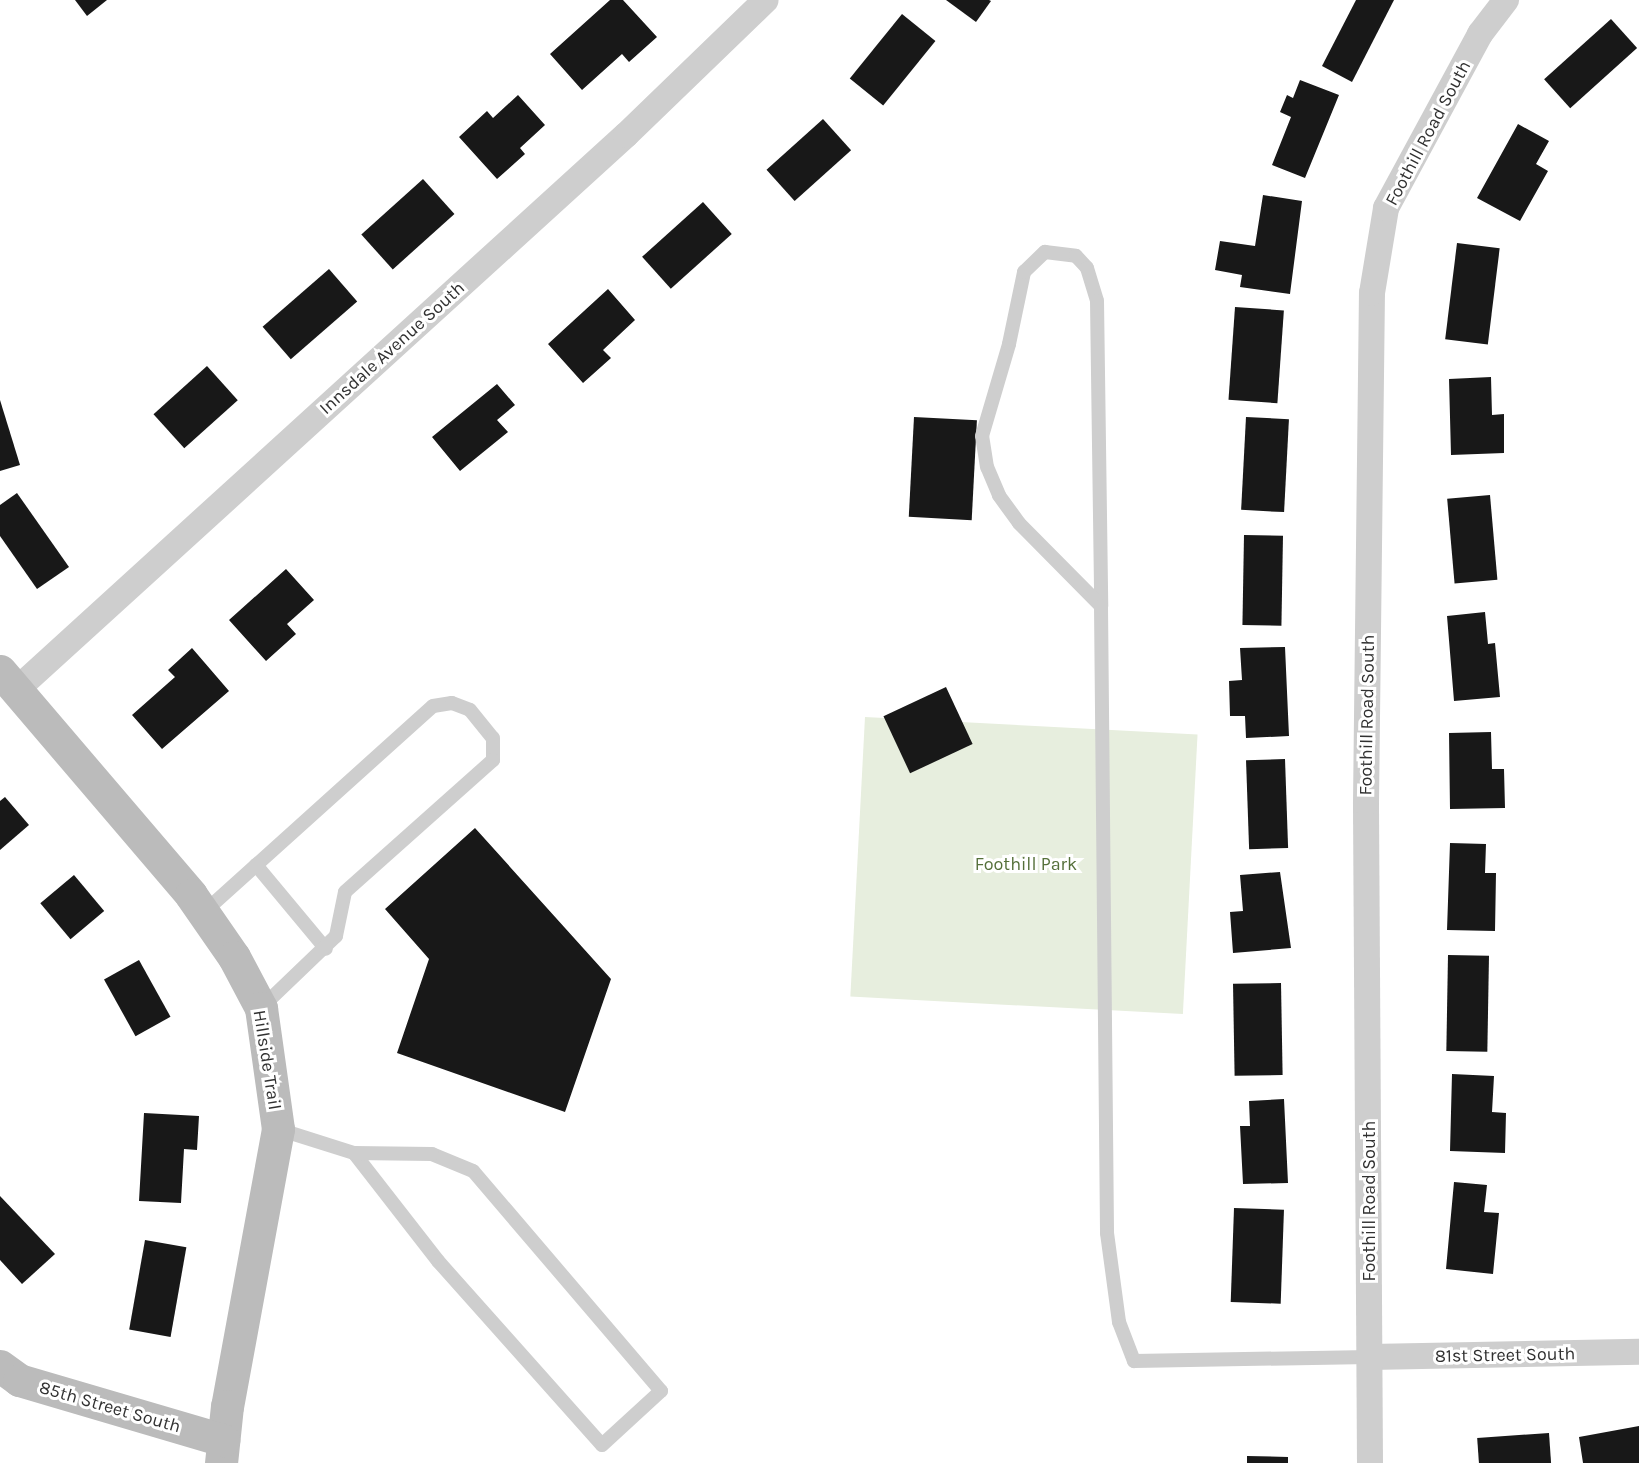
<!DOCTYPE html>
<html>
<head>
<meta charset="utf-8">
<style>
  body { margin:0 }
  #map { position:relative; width:1639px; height:1463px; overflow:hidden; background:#fff; font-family:Karla,sans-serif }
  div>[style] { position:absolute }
  .green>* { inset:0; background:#e7eede; transform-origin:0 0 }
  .building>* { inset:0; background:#181818; transform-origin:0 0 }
  .lane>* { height:14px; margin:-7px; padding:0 7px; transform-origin:7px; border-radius:7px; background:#cecece }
  .street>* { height:26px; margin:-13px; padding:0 13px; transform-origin:13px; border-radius:13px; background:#cecece }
  .secondary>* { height:33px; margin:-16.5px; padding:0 16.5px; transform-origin:16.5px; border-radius:16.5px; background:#bbb }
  span { translate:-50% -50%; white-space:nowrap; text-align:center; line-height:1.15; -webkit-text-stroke:6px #fff; paint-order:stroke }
  .street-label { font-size:18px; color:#313131 }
  .park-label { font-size:18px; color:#55703a }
</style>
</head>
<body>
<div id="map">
  <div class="green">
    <i style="left:865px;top:717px;width:333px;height:280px;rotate:3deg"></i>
  </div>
  <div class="building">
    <i style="clip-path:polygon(75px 0,107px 0,87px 16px)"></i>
    <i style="clip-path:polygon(610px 0,623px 0,657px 37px,629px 62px,622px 54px,582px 90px,550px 54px)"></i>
    <i style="clip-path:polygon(946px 0,989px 0,991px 1px,976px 22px)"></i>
    <i style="clip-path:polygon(1356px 0,1394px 0,1352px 82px,1322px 66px)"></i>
    <i style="left:902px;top:14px;width:43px;height:83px;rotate:39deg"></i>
    <i style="left:1611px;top:19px;width:39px;height:90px;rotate:48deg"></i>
    <i style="clip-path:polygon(1300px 80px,1339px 95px,1305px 178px,1272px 165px,1291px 117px,1280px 112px,1287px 95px,1293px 98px)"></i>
    <i style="clip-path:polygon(518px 95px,545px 125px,520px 148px,525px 154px,497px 179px,459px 137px,487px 111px,493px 118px)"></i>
    <i style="left:823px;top:119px;width:42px;height:76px;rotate:48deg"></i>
    <i style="clip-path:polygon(1518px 124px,1549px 141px,1536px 164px,1548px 171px,1520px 221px,1477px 198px)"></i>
    <i style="left:423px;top:179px;width:47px;height:83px;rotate:48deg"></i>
    <i style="clip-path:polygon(1263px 195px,1302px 201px,1290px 294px,1240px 287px,1242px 275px,1215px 270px,1220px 241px,1255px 246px)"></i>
    <i style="left:703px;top:202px;width:43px;height:82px;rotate:48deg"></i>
    <i style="left:1457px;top:243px;width:43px;height:97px;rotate:7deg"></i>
    <i style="left:329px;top:269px;width:43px;height:88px;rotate:49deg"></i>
    <i style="clip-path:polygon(608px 289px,635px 320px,603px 350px,611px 358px,583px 383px,548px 344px)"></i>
    <i style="left:1235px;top:307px;width:49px;height:93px;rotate:4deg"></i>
    <i style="left:207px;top:366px;width:46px;height:72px;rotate:48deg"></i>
    <i style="clip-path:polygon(1491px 377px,1492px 415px,1504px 414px,1504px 453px,1451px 455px,1449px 379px)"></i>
    <i style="clip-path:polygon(497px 384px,515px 405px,497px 420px,508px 432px,460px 471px,432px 437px)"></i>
    <i style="clip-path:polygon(0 400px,20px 465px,0 471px)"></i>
    <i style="left:914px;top:417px;width:63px;height:100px;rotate:3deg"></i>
    <i style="left:1246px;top:417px;width:43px;height:93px;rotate:3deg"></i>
    <i style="clip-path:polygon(17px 493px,69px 567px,37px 589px,0 536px,0 505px)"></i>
    <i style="left:1490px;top:495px;width:85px;height:43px;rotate:85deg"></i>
    <i style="left:1244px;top:535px;width:39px;height:90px;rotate:1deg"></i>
    <i style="clip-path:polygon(286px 569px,314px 600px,287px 624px,296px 634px,266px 661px,229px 620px)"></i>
    <i style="clip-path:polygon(1485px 612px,1488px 644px,1495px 643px,1500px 697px,1454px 701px,1447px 616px)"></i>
    <i style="clip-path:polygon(1285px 647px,1289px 736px,1246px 738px,1245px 716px,1230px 716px,1229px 681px,1242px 680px,1240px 648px)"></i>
    <i style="clip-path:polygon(192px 648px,229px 691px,162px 749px,132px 715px,175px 677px,168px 670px)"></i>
    <i style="left:946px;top:687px;width:63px;height:69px;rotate:65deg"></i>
    <i style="clip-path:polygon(1491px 732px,1492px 769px,1504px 769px,1505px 808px,1450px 809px,1449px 733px)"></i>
    <i style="left:1285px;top:759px;width:89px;height:39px;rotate:88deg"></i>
    <i style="clip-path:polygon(5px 797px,29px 825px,0 850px,0 801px)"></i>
    <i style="clip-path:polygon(475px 828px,611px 979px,565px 1112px,397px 1053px,429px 959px,385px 909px)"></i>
    <i style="clip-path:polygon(1450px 843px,1486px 844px,1485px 873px,1496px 873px,1495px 931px,1447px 930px)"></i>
    <i style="clip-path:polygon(1280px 872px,1291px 948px,1233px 953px,1230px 912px,1243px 911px,1240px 875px)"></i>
    <i style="left:74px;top:875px;width:47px;height:44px;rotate:50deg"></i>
    <i style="left:1448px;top:955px;width:41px;height:96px;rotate:1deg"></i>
    <i style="left:139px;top:960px;width:65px;height:40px;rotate:61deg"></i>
    <i style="left:1281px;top:983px;width:92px;height:48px;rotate:89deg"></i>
    <i style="clip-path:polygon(1452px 1074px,1494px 1076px,1492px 1112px,1506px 1113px,1505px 1153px,1450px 1151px)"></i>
    <i style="clip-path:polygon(1284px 1099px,1288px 1183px,1243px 1184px,1240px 1126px,1250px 1126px,1249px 1101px)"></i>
    <i style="clip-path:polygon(144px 1113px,199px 1116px,197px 1150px,184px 1149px,181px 1203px,139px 1201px)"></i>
    <i style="clip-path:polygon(1454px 1182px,1487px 1185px,1484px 1212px,1499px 1213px,1493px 1274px,1446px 1269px)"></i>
    <i style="clip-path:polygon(0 1196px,55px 1254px,22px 1284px,0 1260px)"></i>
    <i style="left:1234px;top:1208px;width:50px;height:94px;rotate:2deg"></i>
    <i style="left:145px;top:1240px;width:42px;height:91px;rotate:10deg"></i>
    <i style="clip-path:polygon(1639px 1426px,1639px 1463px,1583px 1463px,1579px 1437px)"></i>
    <i style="left:1549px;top:1433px;width:30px;height:72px;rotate:86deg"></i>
    <i style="clip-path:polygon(1247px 1456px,1288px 1457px,1288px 1463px,1247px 1463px)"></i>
  </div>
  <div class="lane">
    <i style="left:1045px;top:252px;width:31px;rotate:7deg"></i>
    <i style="left:1076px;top:256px;width:16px;rotate:47deg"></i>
    <i style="left:1087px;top:268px;width:34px;rotate:73deg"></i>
    <i style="left:1097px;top:301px;width:305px;rotate:89.2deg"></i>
    <i style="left:1101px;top:606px;width:117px;rotate:-134.7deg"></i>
    <i style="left:1019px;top:523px;width:34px;rotate:-126deg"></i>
    <i style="left:999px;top:495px;width:30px;rotate:-113deg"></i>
    <i style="left:987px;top:467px;width:31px;rotate:-99deg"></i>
    <i style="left:982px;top:436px;width:96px;rotate:-73.6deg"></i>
    <i style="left:1009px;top:344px;width:74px;rotate:-78.2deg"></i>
    <i style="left:1024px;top:272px;width:29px;rotate:-44deg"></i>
    <i style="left:1101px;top:606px;width:627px;rotate:89.45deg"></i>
    <i style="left:1107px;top:1233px;width:90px;rotate:82.3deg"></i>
    <i style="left:1119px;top:1322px;width:42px;rotate:69deg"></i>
    <i style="left:1134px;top:1361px;width:236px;rotate:-1deg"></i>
    <i style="left:256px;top:865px;width:109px;rotate:50.2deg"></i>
    <i style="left:203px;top:913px;width:309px;rotate:-42deg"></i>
    <i style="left:433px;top:706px;width:19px;rotate:-9deg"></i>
    <i style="left:452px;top:703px;width:19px;rotate:21deg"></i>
    <i style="left:470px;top:710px;width:36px;rotate:51deg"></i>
    <i style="left:493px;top:738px;width:22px;rotate:90deg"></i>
    <i style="left:493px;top:760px;width:198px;rotate:138.3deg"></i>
    <i style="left:345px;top:892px;width:45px;rotate:101.6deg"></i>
    <i style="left:336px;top:936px;width:104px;rotate:136.2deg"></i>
    <i style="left:278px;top:1129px;width:80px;rotate:17.5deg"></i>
    <i style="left:354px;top:1153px;width:137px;rotate:52.1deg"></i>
    <i style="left:438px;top:1261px;width:246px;rotate:48.3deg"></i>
    <i style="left:602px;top:1445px;width:80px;rotate:-42.5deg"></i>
    <i style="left:661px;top:1391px;width:289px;rotate:-130.5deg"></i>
    <i style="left:473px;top:1171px;width:44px;rotate:-157.5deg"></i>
    <i style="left:432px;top:1154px;width:78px;rotate:-179.3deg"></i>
  </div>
  <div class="street">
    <i style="left:14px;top:692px;width:828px;rotate:-42.31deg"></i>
    <i style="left:626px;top:135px;width:194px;rotate:-44deg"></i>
    <i style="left:1370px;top:1357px;width:269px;rotate:-1.1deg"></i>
    <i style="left:1370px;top:1463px;width:660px;rotate:-90.35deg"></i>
    <i style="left:1366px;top:803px;width:510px;rotate:-89.33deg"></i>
    <i style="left:1372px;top:293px;width:86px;rotate:-80.6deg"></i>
    <i style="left:1386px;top:208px;width:198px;rotate:-61.6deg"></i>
    <i style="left:1480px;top:34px;width:43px;rotate:-52.6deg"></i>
  </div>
  <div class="secondary">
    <i style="left:0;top:671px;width:294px;rotate:49.5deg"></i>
    <i style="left:191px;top:895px;width:75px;rotate:55.3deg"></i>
    <i style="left:234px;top:957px;width:58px;rotate:62.1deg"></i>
    <i style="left:261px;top:1008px;width:122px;rotate:82deg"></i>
    <i style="left:278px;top:1129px;width:282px;rotate:100.4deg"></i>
    <i style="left:227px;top:1406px;width:57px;rotate:96deg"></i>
    <i style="left:0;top:1366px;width:24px;rotate:36deg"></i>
    <i style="left:19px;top:1380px;width:213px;rotate:16.4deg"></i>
  </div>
  <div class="street-label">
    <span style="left:1428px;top:133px;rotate:-62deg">Foothill Road South</span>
    <span style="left:392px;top:348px;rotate:-42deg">Innsdale Avenue South</span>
    <span style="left:1367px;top:715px;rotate:-89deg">Foothill Road South</span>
    <span style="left:267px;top:1060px;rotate:81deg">Hillside Trail</span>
    <span style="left:1369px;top:1201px;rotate:-90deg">Foothill Road South</span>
    <span style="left:1505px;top:1355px;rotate:-1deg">81st Street South</span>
    <span style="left:110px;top:1407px;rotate:16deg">85th Street South</span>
  </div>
  <div class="park-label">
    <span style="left:1026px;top:864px">Foothill Park</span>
  </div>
</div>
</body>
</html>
